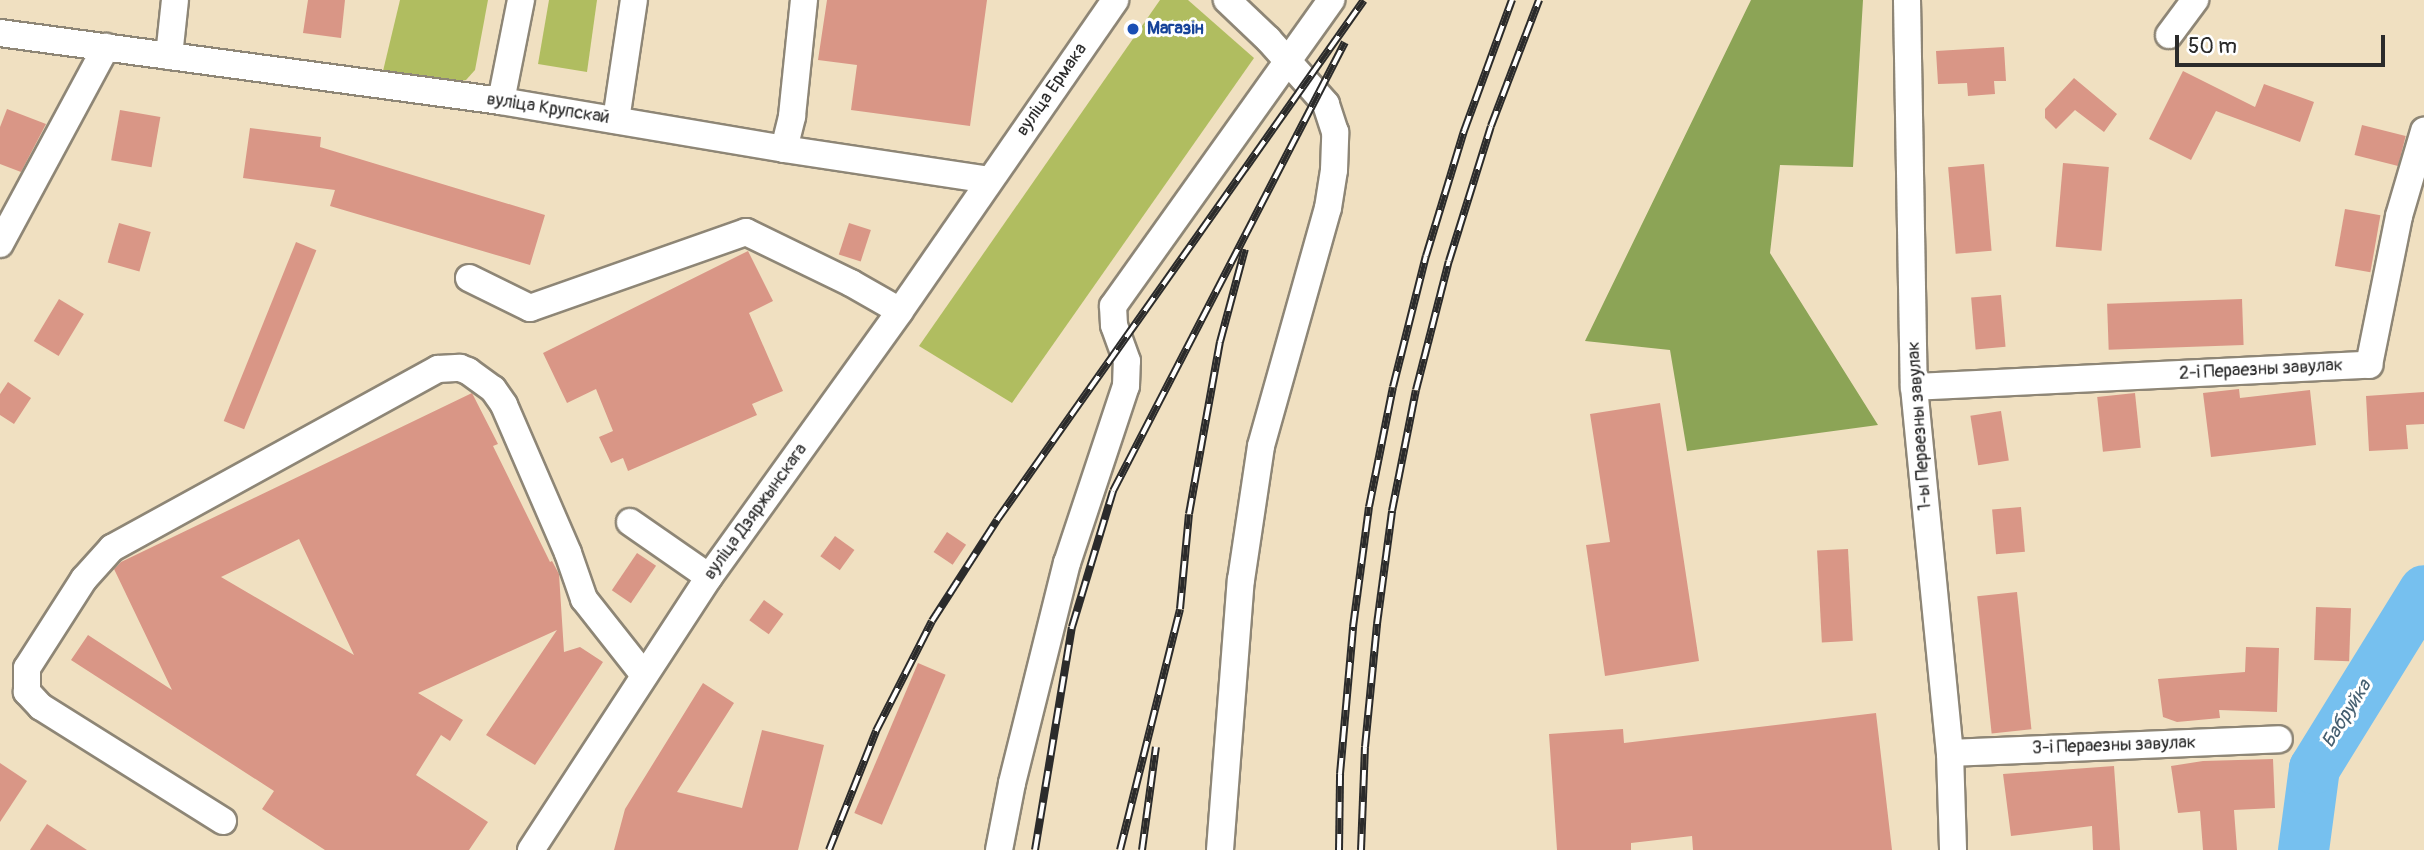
<!DOCTYPE html>
<html>
<head>
<meta charset="utf-8">
<style>
  body { margin:0 }
  #map { position:relative; width:2424px; height:850px; overflow:hidden; background:#f0e0c1; font-family:Pangolin,sans-serif }
  div>[style] { position:absolute }
  .green>* { inset:0; background:#b0bd60 }
  .forest>* { inset:0; background:#8ca456 }
  .river>* { height:51px; margin:-25.5px; padding:0 25.5px; transform-origin:25.5px; border-radius:25.5px; background:#76c0ef }
  .building>* { inset:0; background:#d99686; transform-origin:0 0 }
  .roads { filter:drop-shadow(2px 0 #8e8676) drop-shadow(-2px 0 #8e8676) drop-shadow(0 2px #8e8676) drop-shadow(0 -2px #8e8676) }
  .minor>* { height:26px; margin:-13px; padding:0 13px; transform-origin:13px; border-radius:13px; background:#fff }
  .rail>* { height:8px; margin-top:-4px; transform-origin:0; background:repeating-linear-gradient(90deg,#fff 0 16px,#2b2b2b 0 32px); box-sizing:border-box; border-block:2px solid #2b2b2b }
  .dots>* { width:19px; height:19px; translate:-50% -50%; box-sizing:border-box; border:4px solid #fff; border-radius:50% }
  span { translate:-50% -50%; white-space:nowrap; text-align:center; line-height:1.15; -webkit-text-stroke:6px #fff; paint-order:stroke }
  .transit-label { font-size:18px; color:#164399; font-weight:700 }
  .left { translate:0 -50%; text-align:left }
  .street-label { font-size:18px; color:#2b2b2b }
  .water-label { font-size:19px; color:#455f70; font-style:italic }
  .scale { position:absolute; left:2175px; top:35px; width:210px; height:32px; box-sizing:border-box; border:4px solid #2b2b2b; border-top:0; padding-left:9px; font-size:21px; line-height:24px; white-space:nowrap; color:#2b2b2b; -webkit-text-stroke:5px #fff; paint-order:stroke }
</style>
</head>
<body>
<div id="map">
  <div class="green">
    <i style="clip-path:polygon(400px 0,488px 0,475px 70px,466px 80px,450px 83px,383px 71px)"></i>
    <i style="clip-path:polygon(549px 0,597px 0,587px 72px,538px 64px)"></i>
    <i style="clip-path:polygon(1160px 0,1188px 0,1254px 58px,1012px 403px,919px 346px)"></i>
  </div>
  <div class="forest">
    <i style="clip-path:polygon(1751px 0,1863px 0,1853px 167px,1780px 165px,1770px 253px,1878px 425px,1687px 451px,1670px 350px,1585px 341px)"></i>
  </div>
  <div class="river">
    <i style="left:2303px;top:850px;width:83px;rotate:-82.4deg"></i>
    <i style="left:2314px;top:768px;width:209px;rotate:-58.3deg"></i>
  </div>
  <div class="building">
    <i style="clip-path:polygon(308px 0,345px 0,341px 38px,303px 33px)"></i>
    <i style="clip-path:polygon(827px 0,987px 0,970px 126px,851px 110px,857px 65px,818px 60px)"></i>
    <i style="clip-path:polygon(2004px 47px,2006px 81px,1994px 81px,1995px 94px,1968px 96px,1967px 83px,1938px 84px,1936px 51px)"></i>
    <i style="clip-path:polygon(2183px 71px,2255px 107px,2264px 84px,2314px 102px,2300px 142px,2216px 111px,2191px 160px,2149px 139px)"></i>
    <i style="clip-path:polygon(2074px 78px,2117px 114px,2104px 132px,2075px 110px,2056px 129px,2045px 118px,2045px 109px)"></i>
    <i style="clip-path:polygon(7px 109px,46px 124px,21px 172px,0 164px,0 127px)"></i>
    <i style="left:120px;top:110px;width:41px;height:51px;rotate:10deg"></i>
    <i style="left:2362px;top:125px;width:45px;height:31px;rotate:14deg"></i>
    <i style="clip-path:polygon(250px 128px,321px 137px,320px 147px,545px 215px,530px 265px,330px 206px,335px 190px,243px 178px)"></i>
    <i style="left:2063px;top:163px;width:46px;height:84px;rotate:5deg"></i>
    <i style="left:1984px;top:164px;width:87px;height:36px;rotate:85deg"></i>
    <i style="left:2345px;top:209px;width:36px;height:58px;rotate:10deg"></i>
    <i style="left:119px;top:223px;width:33px;height:41px;rotate:16deg"></i>
    <i style="left:849px;top:223px;width:23px;height:33px;rotate:18deg"></i>
    <i style="left:296px;top:242px;width:22px;height:193px;rotate:22deg"></i>
    <i style="clip-path:polygon(748px 251px,773px 301px,749px 313px,783px 391px,752px 404px,757px 415px,628px 471px,623px 458px,611px 463px,599px 437px,613px 431px,596px 389px,567px 403px,543px 353px)"></i>
    <i style="left:2001px;top:295px;width:52px;height:30px;rotate:85deg"></i>
    <i style="left:59px;top:299px;width:29px;height:49px;rotate:31deg"></i>
    <i style="left:2242px;top:299px;width:46px;height:135px;rotate:88deg"></i>
    <i style="clip-path:polygon(8px 382px,31px 398px,14px 424px,0 415px,0 394px)"></i>
    <i style="clip-path:polygon(2239px 389px,2240px 398px,2310px 390px,2316px 445px,2211px 457px,2203px 393px)"></i>
    <i style="clip-path:polygon(2424px 392px,2424px 424px,2406px 425px,2408px 449px,2369px 451px,2366px 396px)"></i>
    <i style="clip-path:polygon(evenodd,472px 393px,498px 444px,493px 446px,550px 562px,552px 561px,559px 574px,564px 652px,580px 647px,603px 662px,535px 765px,486px 735px,557px 630px,418px 693px,463px 720px,450px 741px,441px 735px,416px 775px,488px 822px,469px 850px,325px 850px,262px 809px,274px 791px,71px 660px,88px 635px,172px 690px,114px 569px,121px 562px,472px 393px,299px 539px,354px 655px,221px 577px,299px 539px)"></i>
    <i style="left:2135px;top:393px;width:55px;height:38px;rotate:84deg"></i>
    <i style="clip-path:polygon(1660px 403px,1699px 661px,1605px 676px,1586px 545px,1610px 542px,1590px 414px)"></i>
    <i style="left:2001px;top:411px;width:50px;height:31px;rotate:81deg"></i>
    <i style="left:2021px;top:507px;width:45px;height:29px;rotate:85deg"></i>
    <i style="left:947px;top:532px;width:23px;height:24px;rotate:34deg"></i>
    <i style="left:835px;top:536px;width:24px;height:25px;rotate:36deg"></i>
    <i style="left:1848px;top:549px;width:92px;height:31px;rotate:87deg"></i>
    <i style="left:637px;top:553px;width:23px;height:45px;rotate:34deg"></i>
    <i style="left:2017px;top:592px;width:138px;height:40px;rotate:84deg"></i>
    <i style="left:764px;top:600px;width:24px;height:25px;rotate:36deg"></i>
    <i style="left:2316px;top:607px;width:35px;height:53px;rotate:2deg"></i>
    <i style="clip-path:polygon(2246px 647px,2279px 648px,2277px 712px,2219px 710px,2220px 718px,2177px 722px,2163px 717px,2158px 679px,2245px 672px)"></i>
    <i style="left:918px;top:663px;width:30px;height:163px;rotate:23deg"></i>
    <i style="clip-path:polygon(703px 683px,734px 703px,677px 792px,742px 808px,762px 730px,824px 745px,798px 850px,614px 850px,625px 809px)"></i>
    <i style="clip-path:polygon(1876px 713px,1892px 850px,1693px 850px,1692px 836px,1631px 843px,1631px 850px,1557px 850px,1549px 734px,1623px 729px,1624px 743px)"></i>
    <i style="clip-path:polygon(2273px 759px,2275px 808px,2234px 810px,2237px 850px,2203px 850px,2200px 811px,2178px 813px,2171px 766px,2203px 761px)"></i>
    <i style="clip-path:polygon(0 763px,27px 781px,0 822px)"></i>
    <i style="clip-path:polygon(2114px 766px,2120px 850px,2093px 850px,2092px 826px,2011px 836px,2003px 774px)"></i>
    <i style="clip-path:polygon(47px 824px,87px 850px,30px 850px)"></i>
  </div>
  <div class="roads">
    <div class="minor">
      <i style="left:1907px;top:0;width:387px;rotate:89deg"></i>
      <i style="left:1914px;top:387px;width:368px;rotate:84.4deg"></i>
      <i style="left:1950px;top:753px;width:97px;rotate:88.2deg"></i>
      <i style="left:0;top:33px;width:506px;rotate:7.73deg"></i>
      <i style="left:501px;top:101px;width:287px;rotate:9.6deg"></i>
      <i style="left:784px;top:149px;width:207px;rotate:8.6deg"></i>
      <i style="left:2169px;top:35px;width:44px;rotate:-53.4deg"></i>
      <i style="left:169px;top:56px;width:56px;rotate:-83.9deg"></i>
      <i style="left:501px;top:101px;width:103px;rotate:-78.8deg"></i>
      <i style="left:616px;top:120px;width:121px;rotate:-81.5deg"></i>
      <i style="left:784px;top:149px;width:34px;rotate:-76deg"></i>
      <i style="left:792px;top:116px;width:117px;rotate:-84.1deg"></i>
      <i style="left:0;top:244px;width:224px;rotate:-61.7deg"></i>
      <i style="left:469px;top:278px;width:68px;rotate:26.2deg"></i>
      <i style="left:530px;top:308px;width:229px;rotate:-19.4deg"></i>
      <i style="left:746px;top:232px;width:117px;rotate:25.9deg"></i>
      <i style="left:851px;top:283px;width:56px;rotate:29.7deg"></i>
      <i style="left:1914px;top:387px;width:456px;rotate:-2.8deg"></i>
      <i style="left:2369px;top:365px;width:152px;rotate:-78.6deg"></i>
      <i style="left:2399px;top:216px;width:89px;rotate:-73.6deg"></i>
      <i style="left:630px;top:522px;width:96px;rotate:34.8deg"></i>
      <i style="left:1950px;top:753px;width:329px;rotate:-2.4deg"></i>
      <i style="left:223px;top:821px;width:215px;rotate:-147.9deg"></i>
      <i style="left:41px;top:707px;width:21px;rotate:-133deg"></i>
      <i style="left:27px;top:692px;width:24px;rotate:-90deg"></i>
      <i style="left:27px;top:668px;width:106px;rotate:-57.4deg"></i>
      <i style="left:84px;top:579px;width:42px;rotate:-47.9deg"></i>
      <i style="left:112px;top:548px;width:372px;rotate:-28.8deg"></i>
      <i style="left:438px;top:369px;width:22px;rotate:-3deg"></i>
      <i style="left:460px;top:368px;width:9px;rotate:21deg"></i>
      <i style="left:468px;top:371px;width:31px;rotate:36deg"></i>
      <i style="left:493px;top:389px;width:19px;rotate:55deg"></i>
      <i style="left:504px;top:405px;width:161px;rotate:66.6deg"></i>
      <i style="left:568px;top:553px;width:49px;rotate:70.8deg"></i>
      <i style="left:584px;top:599px;width:97px;rotate:51.7deg"></i>
      <i style="left:531px;top:850px;width:326px;rotate:-56.9deg"></i>
      <i style="left:709px;top:577px;width:327px;rotate:-54.3deg"></i>
      <i style="left:900px;top:311px;width:378px;rotate:-55.3deg"></i>
      <i style="left:999px;top:850px;width:68px;rotate:-79deg"></i>
      <i style="left:1012px;top:783px;width:227px;rotate:-76deg"></i>
      <i style="left:1067px;top:563px;width:187px;rotate:-71.6deg"></i>
      <i style="left:1126px;top:386px;width:25px;rotate:-88deg"></i>
      <i style="left:1127px;top:361px;width:38px;rotate:-110deg"></i>
      <i style="left:1114px;top:325px;width:19px;rotate:-93deg"></i>
      <i style="left:1113px;top:306px;width:376px;rotate:-54.5deg"></i>
      <i style="left:1220px;top:850px;width:271px;rotate:-85.6deg"></i>
      <i style="left:1241px;top:580px;width:135px;rotate:-81.5deg"></i>
      <i style="left:1261px;top:446px;width:247px;rotate:-74.3deg"></i>
      <i style="left:1328px;top:208px;width:38px;rotate:-81deg"></i>
      <i style="left:1334px;top:170px;width:38px;rotate:-88deg"></i>
      <i style="left:1335px;top:132px;width:29px;rotate:-108deg"></i>
      <i style="left:1326px;top:104px;width:87px;rotate:-131.7deg"></i>
      <i style="left:1268px;top:39px;width:57px;rotate:-136.4deg"></i>
    </div>
  </div>
  <div class="rail">
    <i style="left:829px;top:850px;width:128px;rotate:-68.4deg"></i>
    <i style="left:876px;top:731px;width:123px;rotate:-63deg"></i>
    <i style="left:932px;top:621px;width:120px;rotate:-57.2deg"></i>
    <i style="left:997px;top:520px;width:636px;rotate:-54.79deg"></i>
    <i style="left:1035px;top:850px;width:226px;rotate:-80.6deg"></i>
    <i style="left:1072px;top:627px;width:142px;rotate:-73.2deg"></i>
    <i style="left:1113px;top:491px;width:505px;rotate:-62.67deg"></i>
    <i style="left:1120px;top:850px;width:248px;rotate:-76deg"></i>
    <i style="left:1180px;top:609px;width:95px;rotate:-84.6deg"></i>
    <i style="left:1189px;top:514px;width:175px;rotate:-79.8deg"></i>
    <i style="left:1220px;top:342px;width:96px;rotate:-75deg"></i>
    <i style="left:1142px;top:850px;width:104px;rotate:-82.3deg"></i>
    <i style="left:1339px;top:850px;width:76px;rotate:-89.2deg"></i>
    <i style="left:1340px;top:774px;width:148px;rotate:-84.9deg"></i>
    <i style="left:1353px;top:627px;width:121px;rotate:-82.4deg"></i>
    <i style="left:1369px;top:507px;width:122px;rotate:-78.7deg"></i>
    <i style="left:1393px;top:387px;width:135px;rotate:-75.9deg"></i>
    <i style="left:1426px;top:256px;width:131px;rotate:-73.1deg"></i>
    <i style="left:1464px;top:131px;width:140px;rotate:-69.9deg"></i>
    <i style="left:1361px;top:850px;width:103px;rotate:-87.8deg"></i>
    <i style="left:1365px;top:747px;width:124px;rotate:-84.4deg"></i>
    <i style="left:1377px;top:624px;width:114px;rotate:-82.4deg"></i>
    <i style="left:1392px;top:511px;width:123px;rotate:-78.8deg"></i>
    <i style="left:1416px;top:390px;width:133px;rotate:-75.7deg"></i>
    <i style="left:1449px;top:261px;width:141px;rotate:-72.7deg"></i>
    <i style="left:1491px;top:126px;width:135px;rotate:-69.1deg"></i>
  </div>
  <div class="dots">
    <i style="left:1133px;top:29px;background:#1a4fb4"></i>
  </div>
  <div class="transit-label">
    <span class="left" style="left:1147px;top:29px">Магазін</span>
  </div>
  <div class="street-label">
    <span style="left:1052px;top:90px;rotate:-55deg">вуліца Ермака</span>
    <span style="left:548px;top:109px;rotate:9deg">вуліца Крупскай</span>
    <span style="left:2261px;top:370px;rotate:-3deg">2-і Пераезны завулак</span>
    <span style="left:1920px;top:426px;rotate:-94deg">1-ы Пераезны завулак</span>
    <span style="left:756px;top:512px;rotate:-54deg">вуліца Дзяржынскага</span>
    <span style="left:2114px;top:746px;rotate:-2deg">3-і Пераезны завулак</span>
  </div>
  <div class="water-label">
    <span style="left:2347px;top:714px;rotate:-58deg">Бабруйка</span>
  </div>
  <div class="scale">50 m</div>
</div>
</body>
</html>
